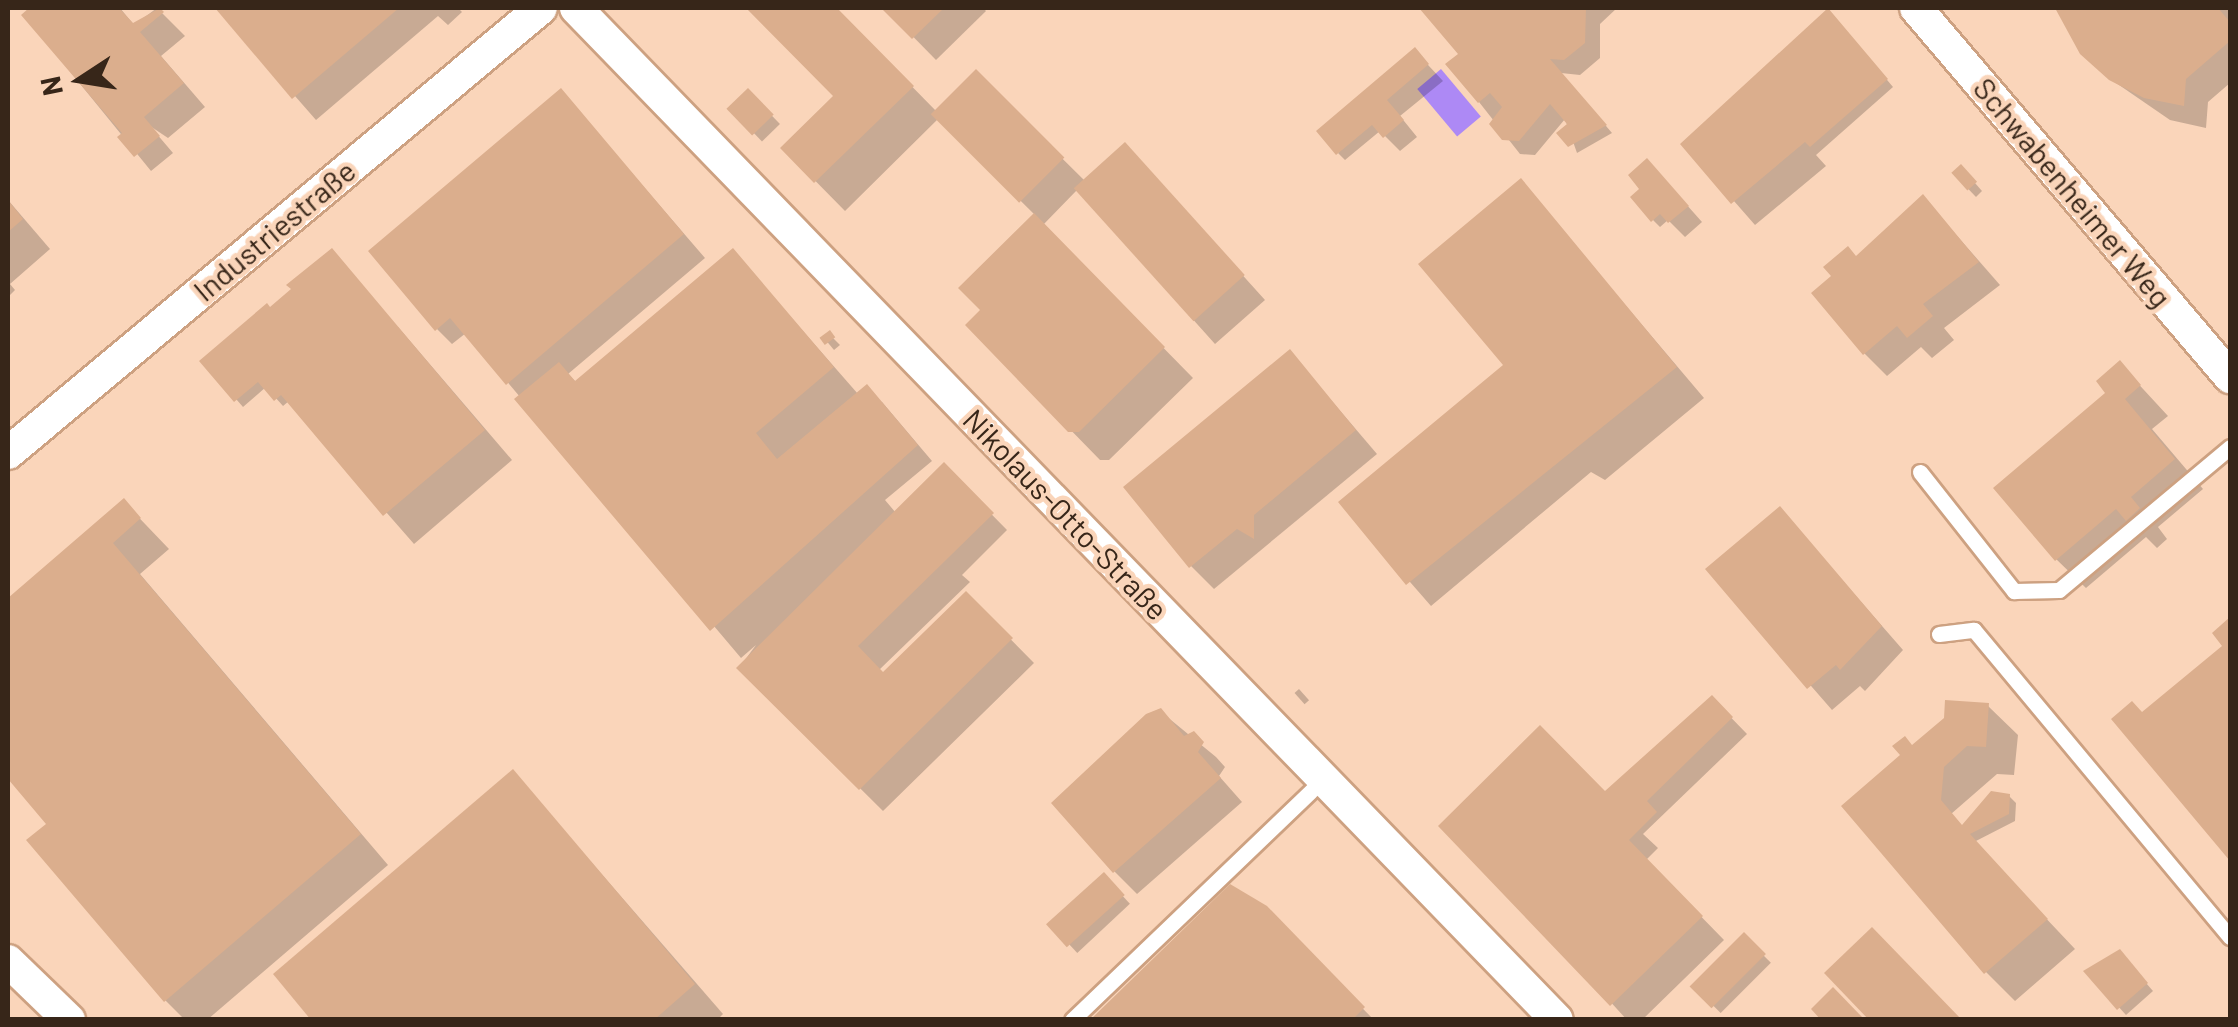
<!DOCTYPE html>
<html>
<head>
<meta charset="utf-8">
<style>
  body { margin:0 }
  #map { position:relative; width:2238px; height:1027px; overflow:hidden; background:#fad5ba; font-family:Barlow,sans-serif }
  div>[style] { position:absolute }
  .water>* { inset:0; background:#ad89f5; transform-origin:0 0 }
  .shadow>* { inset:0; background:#0003; transform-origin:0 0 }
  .building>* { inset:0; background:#dbae8d; transform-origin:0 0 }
  .roads { filter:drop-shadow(2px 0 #cda181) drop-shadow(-2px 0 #cda181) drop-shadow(0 2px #cda181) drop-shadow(0 -2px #cda181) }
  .service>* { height:15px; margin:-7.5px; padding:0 7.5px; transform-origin:7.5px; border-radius:7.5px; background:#fff }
  .minor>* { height:32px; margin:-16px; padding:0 16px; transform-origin:16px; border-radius:16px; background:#fff }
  span { translate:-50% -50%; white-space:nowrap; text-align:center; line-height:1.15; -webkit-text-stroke:9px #fad5ba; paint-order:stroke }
  .street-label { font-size:30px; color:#372619 }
  .frame { position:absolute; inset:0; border:10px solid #372619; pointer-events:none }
  .north { position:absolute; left:30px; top:30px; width:100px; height:100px; -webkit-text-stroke:8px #fad5ba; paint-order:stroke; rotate:258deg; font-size:28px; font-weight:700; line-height:40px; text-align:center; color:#372619 }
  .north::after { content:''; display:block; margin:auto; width:35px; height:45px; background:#372619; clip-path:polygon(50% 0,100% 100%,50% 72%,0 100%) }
</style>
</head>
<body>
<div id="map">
  <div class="water">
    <i style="left:1441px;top:69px;width:62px;height:31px;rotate:50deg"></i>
  </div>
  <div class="shadow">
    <i style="clip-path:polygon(33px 8px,120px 8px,134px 25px,157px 8px,185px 36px,161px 56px,205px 107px,168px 138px,150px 126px,173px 153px,151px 171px,24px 15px)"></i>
    <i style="clip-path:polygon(218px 8px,458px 8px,462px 12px,448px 25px,438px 16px,316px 120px)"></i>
    <i style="clip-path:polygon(750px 8px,835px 8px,937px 112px,976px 73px,1085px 181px,1125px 145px,1265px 300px,1215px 344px,1077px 190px,1043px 225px,1193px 378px,1109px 460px,1100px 460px,968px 325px,984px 310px,1036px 216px,938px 119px,845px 211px,783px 148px,837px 96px)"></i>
    <i style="clip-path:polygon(885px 8px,983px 8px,986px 11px,936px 60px)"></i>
    <i style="clip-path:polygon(1422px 8px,1617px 8px,1600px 24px,1600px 58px,1580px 75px,1561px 73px,1612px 133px,1577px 153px,1565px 119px,1535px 155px,1520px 154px,1479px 102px,1461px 54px)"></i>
    <i style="clip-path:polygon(2045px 8px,2230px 8px,2230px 83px,2208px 102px,2206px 128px,2170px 120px,2106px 76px,2062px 9px)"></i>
    <i style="clip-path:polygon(1834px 17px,1893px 87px,1816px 155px,1826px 166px,1755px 225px,1684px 144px)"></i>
    <i style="clip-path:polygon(1415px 51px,1443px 81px,1400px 116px,1417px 137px,1400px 151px,1380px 131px,1345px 160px,1338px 153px)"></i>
    <i style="clip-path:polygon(561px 91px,705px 258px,568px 374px,577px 383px,733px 251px,858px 394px,882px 402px,932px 461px,885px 500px,896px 513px,944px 466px,1007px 530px,962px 575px,970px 582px,879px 670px,884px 675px,966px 594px,1034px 663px,883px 811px,739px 668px,756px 645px,741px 658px,466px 333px,452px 344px,437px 329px)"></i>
    <i style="left:748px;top:91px;width:46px;height:25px;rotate:46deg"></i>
    <i style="clip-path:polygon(1961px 167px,1982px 191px,1976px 197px,1954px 174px)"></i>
    <i style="clip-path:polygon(1662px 177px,1702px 222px,1685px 237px,1668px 220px,1660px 227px,1653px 220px)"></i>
    <i style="clip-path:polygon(1521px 182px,1704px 398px,1605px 480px,1591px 472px,1431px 606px,1341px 503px,1506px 365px)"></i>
    <i style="clip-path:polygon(1923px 197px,2000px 285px,1944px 328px,1954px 340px,1932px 358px,1921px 347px,1887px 376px,1864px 353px,1834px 277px)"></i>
    <i style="clip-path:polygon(8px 200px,50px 249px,10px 284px,15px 290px,8px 297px)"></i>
    <i style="clip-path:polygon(398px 327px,512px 460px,414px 544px,289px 401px,283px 406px,266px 387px,243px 407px,203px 361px)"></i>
    <i style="clip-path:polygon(829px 334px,840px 345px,834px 350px,824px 338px)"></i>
    <i style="clip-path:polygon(1290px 352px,1377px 454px,1214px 589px,1191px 566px)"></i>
    <i style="clip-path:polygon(2120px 364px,2168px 416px,2152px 429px,2203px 489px,2158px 527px,2167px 539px,2157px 548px,2146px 537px,2086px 588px,2056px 559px)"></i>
    <i style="clip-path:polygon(124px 502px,169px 549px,140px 574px,388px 865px,207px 1020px,185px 1020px,166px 1001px,30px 840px,49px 824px,8px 775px,8px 602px)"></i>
    <i style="clip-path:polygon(1780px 509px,1903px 650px,1865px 691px,1860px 686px,1832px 710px,1709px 569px)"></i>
    <i style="clip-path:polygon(2230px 620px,2230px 857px,2114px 720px,2143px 715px,2226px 646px,2216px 634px)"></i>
    <i style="left:1299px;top:689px;width:15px;height:6px;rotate:48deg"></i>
    <i style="clip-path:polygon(1712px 698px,1747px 734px,1643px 834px,1658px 848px,1646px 860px,1724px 940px,1642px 1020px,1627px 1020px,1536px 920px,1605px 794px)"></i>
    <i style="clip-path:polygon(1988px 706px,2018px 735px,2014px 775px,1997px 774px,1951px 814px,1963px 828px,2009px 796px,2016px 803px,2015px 821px,1974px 842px,2075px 949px,2015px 1001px,1986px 972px,1913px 747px)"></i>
    <i style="clip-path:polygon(1160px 711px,1216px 757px,1225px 767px,1219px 776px,1242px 802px,1137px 894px,1114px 871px)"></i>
    <i style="clip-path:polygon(513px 772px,723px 1014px,717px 1020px,315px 1020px)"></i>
    <i style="left:1104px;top:876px;width:38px;height:72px;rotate:47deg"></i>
    <i style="clip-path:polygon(1263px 907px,1374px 1020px,1094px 1020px)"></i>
    <i style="left:1744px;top:936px;width:38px;height:71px;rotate:45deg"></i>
    <i style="clip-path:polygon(2126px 960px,2153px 991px,2126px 1015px,2087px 972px)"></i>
  </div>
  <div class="building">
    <i style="clip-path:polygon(29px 8px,119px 8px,133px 23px,160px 8px,164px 12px,140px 32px,184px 83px,144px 117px,160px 136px,134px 157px,117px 137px,122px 133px,21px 15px)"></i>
    <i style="clip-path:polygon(215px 8px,399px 8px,292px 99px)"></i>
    <i style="clip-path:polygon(746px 8px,837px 8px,914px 86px,814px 183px,780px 148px,833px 96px)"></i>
    <i style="clip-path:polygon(881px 8px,944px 8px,912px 39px)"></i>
    <i style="clip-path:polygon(1419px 8px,1586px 8px,1585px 43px,1564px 60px,1550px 59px,1607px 125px,1568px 147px,1556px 133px,1567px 124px,1550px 104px,1519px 141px,1502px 140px,1489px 124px,1502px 107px,1490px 93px,1478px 103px,1445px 64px,1458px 54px)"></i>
    <i style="clip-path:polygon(1828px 8px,1888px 79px,1810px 147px,1805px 142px,1731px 204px,1680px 144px)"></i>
    <i style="clip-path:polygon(2055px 8px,2218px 8px,2230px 22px,2230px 41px,2186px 79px,2184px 106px,2144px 98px,2109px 80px,2080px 54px)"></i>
    <i style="clip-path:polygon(1415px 47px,1429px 64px,1387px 100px,1404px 120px,1383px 138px,1372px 125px,1336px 155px,1316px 131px)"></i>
    <i style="left:976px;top:69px;width:125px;height:64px;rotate:45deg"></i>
    <i style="clip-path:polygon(561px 88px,684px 234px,506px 385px,450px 318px,435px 331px,368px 251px)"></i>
    <i style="left:748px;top:88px;width:37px;height:30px;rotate:46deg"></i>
    <i style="left:1125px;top:142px;width:179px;height:69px;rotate:48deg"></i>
    <i style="clip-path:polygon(1647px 158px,1689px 206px,1668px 223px,1660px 214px,1651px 222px,1630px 197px,1639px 189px,1628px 175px)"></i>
    <i style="left:1961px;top:164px;width:24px;height:13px;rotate:48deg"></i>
    <i style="clip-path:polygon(1521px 178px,1677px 367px,1406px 585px,1338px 502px,1503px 365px,1418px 264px)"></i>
    <i style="clip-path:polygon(1923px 194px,1979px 262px,1923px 304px,1933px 316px,1907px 338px,1897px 326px,1863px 355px,1811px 293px,1831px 276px,1823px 267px,1848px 246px,1856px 256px)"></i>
    <i style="clip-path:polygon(8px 200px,23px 219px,8px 232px)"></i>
    <i style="clip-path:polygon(1034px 213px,1165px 347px,1079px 432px,1068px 432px,965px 325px,980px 310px,958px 288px)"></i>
    <i style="clip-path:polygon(332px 248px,485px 430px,383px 516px,281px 395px,274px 401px,258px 382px,234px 402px,199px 361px,267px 303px,270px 307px,291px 289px,286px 285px)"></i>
    <i style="clip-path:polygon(733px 248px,834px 367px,756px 433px,777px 459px,867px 384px,918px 445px,710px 631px,514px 399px,559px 362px,575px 381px)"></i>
    <i style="left:830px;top:330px;width:9px;height:13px;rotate:54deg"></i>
    <i style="clip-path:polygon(1290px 349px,1356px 430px,1254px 515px,1254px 539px,1237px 529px,1189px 568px,1123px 487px)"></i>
    <i style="clip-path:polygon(2120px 360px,2141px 385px,2125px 399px,2175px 459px,2131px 497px,2140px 508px,2126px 521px,2116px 509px,2055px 561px,1993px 488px,2105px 393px,2096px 381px)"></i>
    <i style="clip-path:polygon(944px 462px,994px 513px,858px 646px,883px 672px,966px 591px,1013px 638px,859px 790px,736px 668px)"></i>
    <i style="clip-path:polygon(124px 498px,141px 518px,113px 543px,361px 834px,164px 1002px,26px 840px,46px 824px,8px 779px,8px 598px)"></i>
    <i style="clip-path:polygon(1780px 506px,1882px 626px,1840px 670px,1836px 665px,1807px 689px,1705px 569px)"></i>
    <i style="clip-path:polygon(2230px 617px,2230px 861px,2111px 719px,2132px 701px,2142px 712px,2222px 646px,2212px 633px)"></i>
    <i style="clip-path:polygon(1712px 695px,1733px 717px,1647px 801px,1657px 812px,1629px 840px,1703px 916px,1610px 1006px,1438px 826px,1540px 725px,1605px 791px)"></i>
    <i style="clip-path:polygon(1945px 700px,1989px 703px,1986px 747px,1967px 746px,1944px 767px,1941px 800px,1962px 825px,1991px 791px,2010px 794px,2009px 814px,1970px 834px,2048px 919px,1984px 974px,1841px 806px,1900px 755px,1892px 746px,1905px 736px,1912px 745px,1944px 718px)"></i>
    <i style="clip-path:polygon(1161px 708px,1184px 736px,1194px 731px,1204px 742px,1198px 752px,1221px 778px,1113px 873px,1051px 803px,1146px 714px)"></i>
    <i style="clip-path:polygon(513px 769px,695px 984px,654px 1020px,311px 1020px,273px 974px)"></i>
    <i style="left:1104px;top:872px;width:31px;height:78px;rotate:48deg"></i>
    <i style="clip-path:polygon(1230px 884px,1267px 906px,1365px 1007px,1352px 1020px,1090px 1020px)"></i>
    <i style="clip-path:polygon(1872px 927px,1962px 1020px,1869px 1020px,1824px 973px)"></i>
    <i style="left:1744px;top:932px;width:31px;height:77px;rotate:45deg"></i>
    <i style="clip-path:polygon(2120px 949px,2148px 983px,2117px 1010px,2083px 971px)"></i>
    <i style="clip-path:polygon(1833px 987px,1862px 1017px,1859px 1020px,1821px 1020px,1811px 1009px)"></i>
  </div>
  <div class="roads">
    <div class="service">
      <i style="left:1920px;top:472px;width:152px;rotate:51.7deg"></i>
      <i style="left:2014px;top:591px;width:45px;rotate:-1.3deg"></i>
      <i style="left:2059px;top:590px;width:223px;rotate:-39.9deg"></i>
      <i style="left:1939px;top:634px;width:35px;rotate:-7deg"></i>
      <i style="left:1974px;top:630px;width:400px;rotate:50.2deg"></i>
      <i style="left:1072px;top:1020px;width:348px;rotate:-43.8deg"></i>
    </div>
    <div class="minor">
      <i style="left:576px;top:8px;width:1409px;rotate:45.89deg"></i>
      <i style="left:1916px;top:8px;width:485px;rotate:49.6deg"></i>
      <i style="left:8px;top:453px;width:694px;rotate:-39.86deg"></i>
      <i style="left:8px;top:961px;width:85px;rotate:44deg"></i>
    </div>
  </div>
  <div class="street-label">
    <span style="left:2073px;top:192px;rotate:50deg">Schwabenheimer Weg</span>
    <span style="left:274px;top:230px;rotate:-40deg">Industriestraße</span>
    <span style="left:1066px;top:514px;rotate:46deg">Nikolaus-Otto-Straße</span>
  </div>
  <div class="frame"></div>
  <div class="north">N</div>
</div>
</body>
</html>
